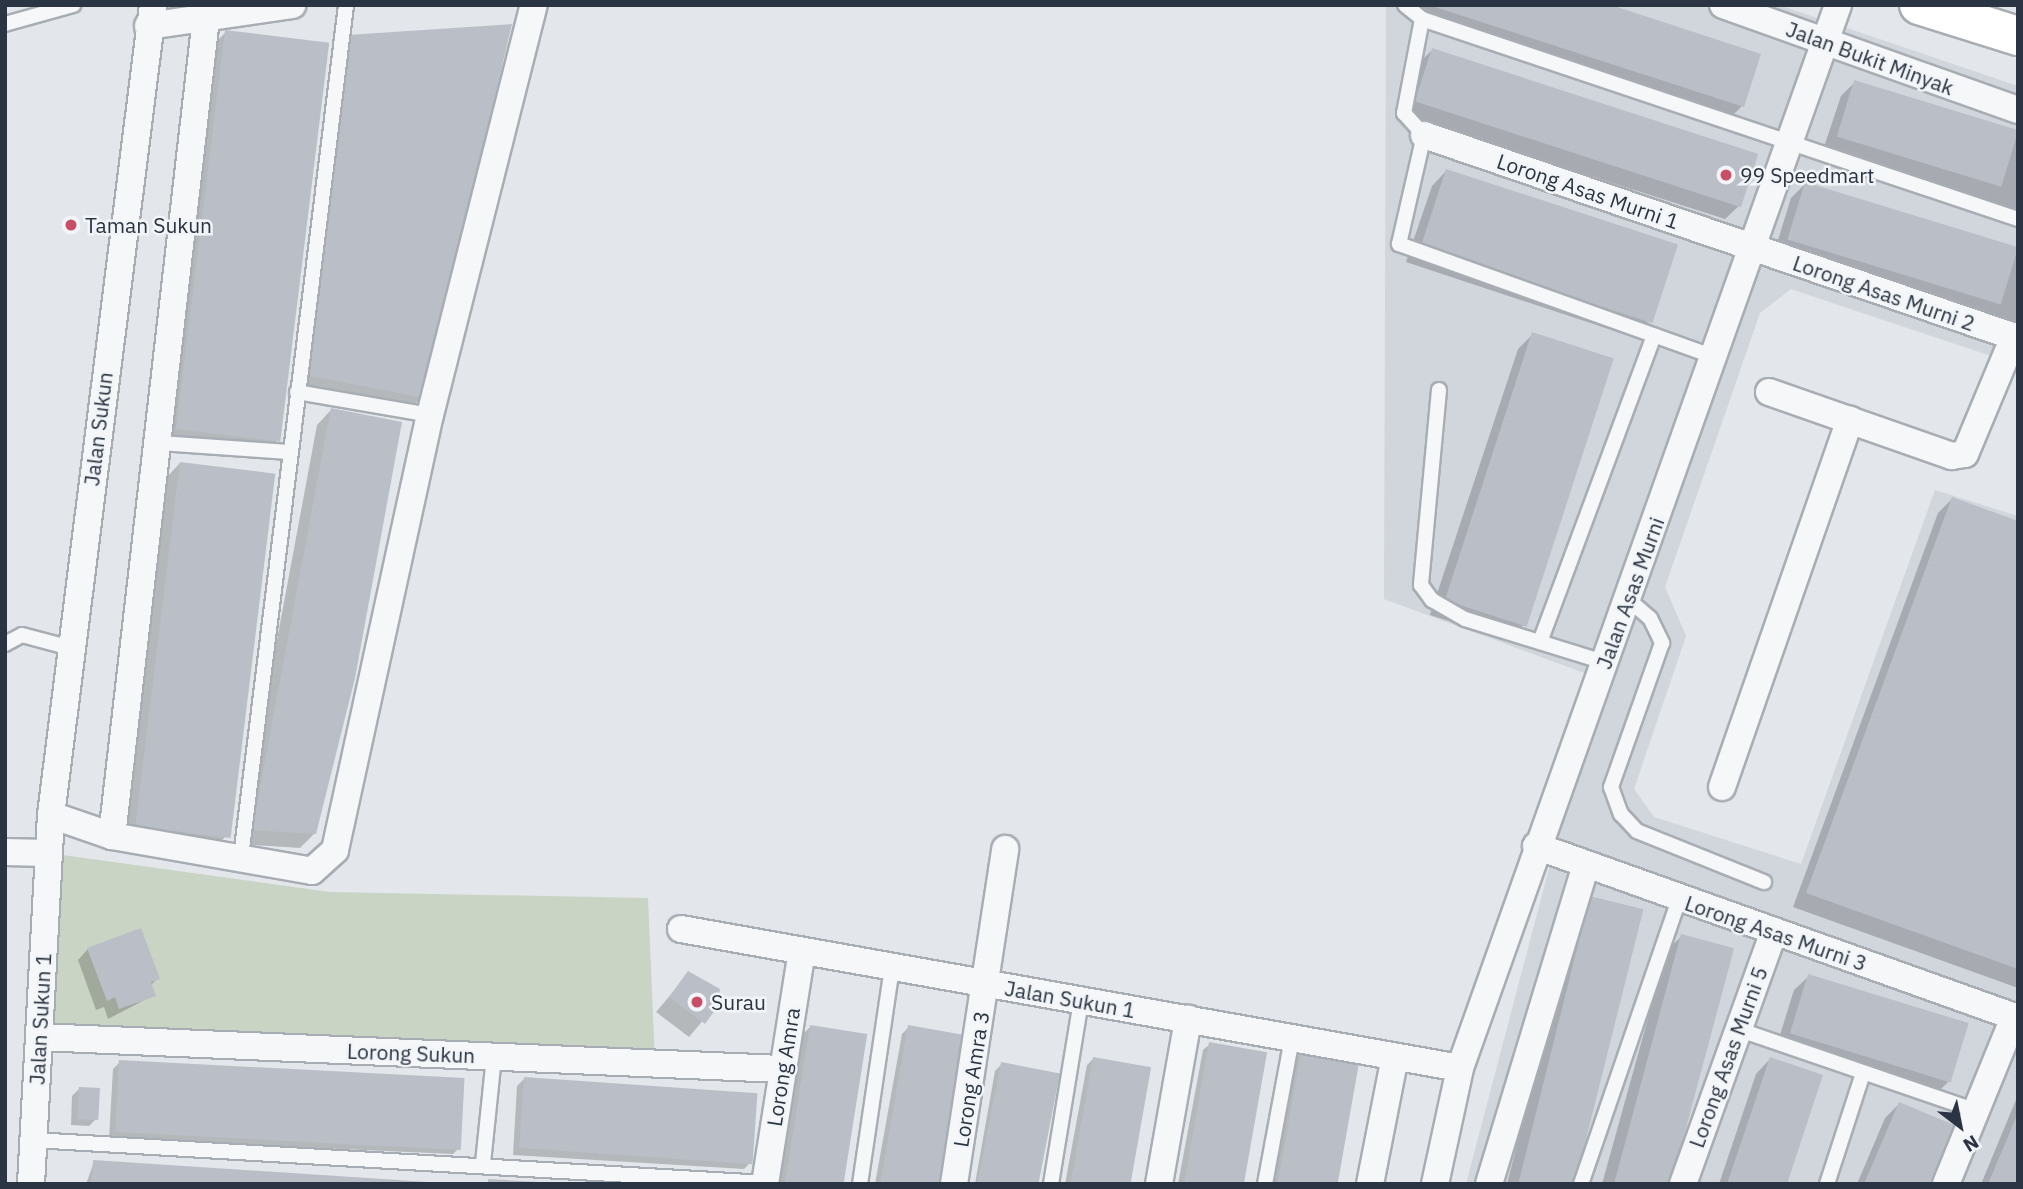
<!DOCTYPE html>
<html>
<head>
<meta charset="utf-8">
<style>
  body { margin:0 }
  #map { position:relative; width:2023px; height:1189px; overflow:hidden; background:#e3e6ea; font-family:"IBM Plex Sans",sans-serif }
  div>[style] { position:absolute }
  .built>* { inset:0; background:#d1d5dc }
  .green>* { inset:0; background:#c9d4c4 }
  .shadow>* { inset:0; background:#0003 }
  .building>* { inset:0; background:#babfc7; transform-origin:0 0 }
  .roads { filter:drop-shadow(2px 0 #a8adb4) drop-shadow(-2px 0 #a8adb4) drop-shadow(0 2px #a8adb4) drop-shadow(0 -2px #a8adb4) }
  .service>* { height:14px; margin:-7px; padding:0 7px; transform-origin:7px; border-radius:7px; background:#f5f7f9 }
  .minor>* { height:26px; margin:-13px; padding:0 13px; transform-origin:13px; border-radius:13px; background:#f5f7f9 }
  .trunk>* { height:38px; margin:-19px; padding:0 19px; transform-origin:19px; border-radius:19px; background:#fff }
  .dots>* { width:19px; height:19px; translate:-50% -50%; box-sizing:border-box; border:4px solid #f2f5f8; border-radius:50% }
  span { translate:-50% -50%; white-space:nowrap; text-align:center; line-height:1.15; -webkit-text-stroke:5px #f2f5f8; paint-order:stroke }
  .street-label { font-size:21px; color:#2b3442 }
  .poi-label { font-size:21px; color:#2b3442 }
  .left { translate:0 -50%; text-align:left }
  .frame { position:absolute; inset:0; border:7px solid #2b3442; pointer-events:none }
  .north { position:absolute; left:1925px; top:1091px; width:70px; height:70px; -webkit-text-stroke:5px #f2f5f8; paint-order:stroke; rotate:148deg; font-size:19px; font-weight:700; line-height:28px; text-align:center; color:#2b3442 }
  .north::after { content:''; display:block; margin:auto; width:24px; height:32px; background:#2b3442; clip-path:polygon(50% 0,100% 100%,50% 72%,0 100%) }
</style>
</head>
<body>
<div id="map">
  <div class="built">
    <i style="clip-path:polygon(1386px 5px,1779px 5px,2018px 86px,2018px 365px,1791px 289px,1760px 313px,1665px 587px,1686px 636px,1634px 789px,1654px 817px,1801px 864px,1935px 490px,2018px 516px,2018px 1184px,1466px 1184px,1557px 838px,1606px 681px,1384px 599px)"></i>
  </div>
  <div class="green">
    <i style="clip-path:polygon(48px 853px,330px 892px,648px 898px,655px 1063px,39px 1037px)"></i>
  </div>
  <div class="shadow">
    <i style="clip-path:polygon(1409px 5px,1605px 5px,1742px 106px,1728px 120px,1405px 17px)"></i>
    <i style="clip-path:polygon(226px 32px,278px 440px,264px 455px,163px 443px,212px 46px)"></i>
    <i style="clip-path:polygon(1432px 50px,1740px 205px,1725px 219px,1401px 115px,1418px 64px)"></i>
    <i style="clip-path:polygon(334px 51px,422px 397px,408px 411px,297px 390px)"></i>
    <i style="clip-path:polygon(1855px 82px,2018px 133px,2018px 212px,1823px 150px,1841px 96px)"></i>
    <i style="clip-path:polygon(1446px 171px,1650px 324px,1636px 338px,1406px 262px,1432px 186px)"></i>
    <i style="clip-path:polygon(1805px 184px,2018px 251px,2018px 330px,1774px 253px,1791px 198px)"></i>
    <i style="clip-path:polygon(1533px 334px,1523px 625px,1508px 640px,1430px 615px,1518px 349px)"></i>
    <i style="clip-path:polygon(331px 410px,315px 833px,300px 848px,239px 844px,317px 425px)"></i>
    <i style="clip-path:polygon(180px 463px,226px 836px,212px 851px,119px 840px,166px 478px)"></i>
    <i style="clip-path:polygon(1952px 499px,2018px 523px,2018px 988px,1793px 907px,1938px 513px)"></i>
    <i style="clip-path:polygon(1591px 898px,1571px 1184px,1507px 1184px,1576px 912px)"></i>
    <i style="clip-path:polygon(1682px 936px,1666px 1184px,1602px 1184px,1667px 950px)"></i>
    <i style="clip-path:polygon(88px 949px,158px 978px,150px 986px,154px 995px,108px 1019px,104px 1007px,96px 1010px,78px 960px)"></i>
    <i style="clip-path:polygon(689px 973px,716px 1005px,689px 1037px,656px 1012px)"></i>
    <i style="clip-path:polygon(1809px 976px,1948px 1082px,1934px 1096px,1776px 1048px,1794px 990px)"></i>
    <i style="clip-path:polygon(810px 1027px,842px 1184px,780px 1184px,803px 1034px)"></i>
    <i style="clip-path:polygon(909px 1027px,938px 1184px,875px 1184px,902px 1034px)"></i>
    <i style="clip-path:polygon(1210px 1044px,1242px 1184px,1178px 1184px,1203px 1050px)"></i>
    <i style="clip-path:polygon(1301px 1053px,1335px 1184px,1272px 1184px,1294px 1060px)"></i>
    <i style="clip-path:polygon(1094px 1058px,1129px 1184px,1065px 1184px,1087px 1065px)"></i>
    <i style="clip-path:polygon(1770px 1059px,1785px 1184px,1719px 1184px,1756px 1074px)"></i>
    <i style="clip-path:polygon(120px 1062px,460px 1147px,453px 1154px,109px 1139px,113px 1069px)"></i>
    <i style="clip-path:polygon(1002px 1064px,1038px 1184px,975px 1184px,995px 1071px)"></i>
    <i style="clip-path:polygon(524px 1079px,751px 1162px,744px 1169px,513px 1155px,517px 1086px)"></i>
    <i style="clip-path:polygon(79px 1089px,96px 1119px,89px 1126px,71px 1125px,72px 1096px)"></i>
    <i style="clip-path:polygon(2018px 1095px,2018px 1184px,1981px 1184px)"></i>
    <i style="clip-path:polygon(1899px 1104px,1927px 1184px,1857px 1184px,1885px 1118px)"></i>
    <i style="clip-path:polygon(94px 1162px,431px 1184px,86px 1184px)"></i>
  </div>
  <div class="building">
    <i style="clip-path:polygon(1429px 5px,1611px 5px,1761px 54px,1744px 107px)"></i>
    <i style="clip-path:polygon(512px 24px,424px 398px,310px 376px,348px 35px)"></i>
    <i style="left:225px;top:30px;width:105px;height:402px;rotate:7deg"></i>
    <i style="left:1432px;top:48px;width:343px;height:56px;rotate:18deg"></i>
    <i style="left:1854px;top:80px;width:172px;height:59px;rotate:17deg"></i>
    <i style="left:1446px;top:169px;width:244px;height:83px;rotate:18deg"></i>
    <i style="left:1805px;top:182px;width:223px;height:60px;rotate:17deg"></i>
    <i style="left:1532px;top:332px;width:86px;height:282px;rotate:18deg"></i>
    <i style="clip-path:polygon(331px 408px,402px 422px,355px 678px,316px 834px,252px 830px)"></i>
    <i style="left:180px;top:462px;width:96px;height:367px;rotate:7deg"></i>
    <i style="clip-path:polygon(1952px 497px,2018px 521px,2018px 969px,1806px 893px)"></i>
    <i style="left:1590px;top:896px;width:55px;height:297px;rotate:14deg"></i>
    <i style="clip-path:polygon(141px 928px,160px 979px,151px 982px,156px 996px,119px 1009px,115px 997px,107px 1001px,87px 948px)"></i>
    <i style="left:1681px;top:934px;width:55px;height:260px;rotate:15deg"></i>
    <i style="clip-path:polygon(688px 971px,720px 989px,718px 1006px,705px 1024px,669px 997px)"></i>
    <i style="left:1808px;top:974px;width:168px;height:62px;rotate:17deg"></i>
    <i style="left:810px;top:1025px;width:58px;height:161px;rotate:9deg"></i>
    <i style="left:908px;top:1025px;width:60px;height:161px;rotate:10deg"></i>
    <i style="left:1209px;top:1042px;width:59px;height:144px;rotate:10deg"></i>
    <i style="left:1301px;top:1052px;width:59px;height:134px;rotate:10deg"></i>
    <i style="left:1093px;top:1057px;width:59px;height:129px;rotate:10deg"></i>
    <i style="clip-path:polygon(1770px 1057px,1823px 1075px,1787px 1184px,1727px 1184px)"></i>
    <i style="left:119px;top:1060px;width:346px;height:72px;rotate:3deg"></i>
    <i style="left:1001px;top:1062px;width:60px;height:124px;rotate:11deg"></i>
    <i style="left:524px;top:1077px;width:234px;height:71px;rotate:4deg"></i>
    <i style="left:79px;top:1087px;width:21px;height:32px;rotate:3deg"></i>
    <i style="clip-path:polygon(1899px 1102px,1954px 1125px,1929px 1184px,1864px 1184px)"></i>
    <i style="clip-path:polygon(2018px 1113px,2018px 1184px,1988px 1184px)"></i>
    <i style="clip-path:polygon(93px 1160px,428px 1182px,428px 1184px,91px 1184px)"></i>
    <i style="clip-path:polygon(488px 1179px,539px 1182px,539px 1184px,488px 1184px)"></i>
  </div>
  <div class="roads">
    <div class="service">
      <i style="left:1405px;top:5px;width:22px;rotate:39deg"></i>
      <i style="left:1422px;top:19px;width:96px;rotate:100.8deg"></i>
      <i style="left:1404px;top:113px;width:30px;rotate:48deg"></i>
      <i style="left:1424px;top:135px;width:112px;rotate:102.9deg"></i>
      <i style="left:1399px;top:244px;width:332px;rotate:19.7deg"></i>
      <i style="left:1422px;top:19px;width:629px;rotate:18.55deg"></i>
      <i style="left:5px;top:24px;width:71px;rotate:-15.6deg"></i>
      <i style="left:1439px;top:390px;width:196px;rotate:95.3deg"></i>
      <i style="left:1421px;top:585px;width:19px;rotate:54deg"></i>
      <i style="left:1432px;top:600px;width:38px;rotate:30deg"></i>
      <i style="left:1465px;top:619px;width:145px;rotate:17.2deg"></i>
      <i style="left:297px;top:392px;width:135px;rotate:9.8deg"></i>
      <i style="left:160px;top:443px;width:129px;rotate:4deg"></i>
      <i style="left:1629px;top:600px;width:28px;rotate:41deg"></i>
      <i style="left:1650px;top:618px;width:28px;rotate:64deg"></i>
      <i style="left:1662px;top:643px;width:153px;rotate:109.5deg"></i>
      <i style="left:1611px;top:787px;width:29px;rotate:70deg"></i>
      <i style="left:1621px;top:814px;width:23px;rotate:47deg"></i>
      <i style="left:1637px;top:831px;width:137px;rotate:21.9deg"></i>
      <i style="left:1540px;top:642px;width:327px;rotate:-69.6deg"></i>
      <i style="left:5px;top:644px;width:19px;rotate:-28deg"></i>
      <i style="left:22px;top:635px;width:51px;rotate:14.9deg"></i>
      <i style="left:241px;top:857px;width:858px;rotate:-82.97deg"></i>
      <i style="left:1737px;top:1029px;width:253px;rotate:18.9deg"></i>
      <i style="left:33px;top:1140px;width:733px;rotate:3.36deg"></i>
      <i style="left:483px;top:1163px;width:108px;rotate:-84.1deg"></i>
      <i style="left:860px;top:1184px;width:219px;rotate:-81.6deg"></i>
      <i style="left:1051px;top:1184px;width:186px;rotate:-80.7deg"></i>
      <i style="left:1265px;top:1184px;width:148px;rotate:-79.5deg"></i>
      <i style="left:1581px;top:1184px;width:301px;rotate:-71deg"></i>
      <i style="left:1827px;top:1184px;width:117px;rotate:-72deg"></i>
    </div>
    <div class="minor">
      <i style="left:1723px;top:5px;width:313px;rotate:19.6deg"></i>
      <i style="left:148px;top:26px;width:146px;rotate:-8.3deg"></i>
      <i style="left:1424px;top:135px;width:628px;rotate:18.87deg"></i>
      <i style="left:1769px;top:392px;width:194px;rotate:19.3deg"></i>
      <i style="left:1952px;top:456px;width:13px;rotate:-9deg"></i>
      <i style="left:1965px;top:454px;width:127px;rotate:-67.3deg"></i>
      <i style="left:1722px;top:787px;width:389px;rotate:-70.8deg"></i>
      <i style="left:51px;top:815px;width:65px;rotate:19deg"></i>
      <i style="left:112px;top:836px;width:203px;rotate:9.9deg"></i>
      <i style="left:312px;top:871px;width:31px;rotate:-42deg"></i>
      <i style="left:335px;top:850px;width:445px;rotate:-77.7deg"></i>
      <i style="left:430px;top:415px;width:423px;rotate:-75.8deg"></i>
      <i style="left:112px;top:836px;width:823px;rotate:-83.44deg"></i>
      <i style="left:1536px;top:846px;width:512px;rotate:19.64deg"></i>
      <i style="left:5px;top:852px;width:43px;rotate:1.3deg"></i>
      <i style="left:681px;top:929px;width:791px;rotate:10.12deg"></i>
      <i style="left:39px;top:1037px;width:744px;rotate:2.47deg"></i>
      <i style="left:31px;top:1184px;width:370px;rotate:-86.9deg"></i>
      <i style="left:51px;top:815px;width:816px;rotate:-82.82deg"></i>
      <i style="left:765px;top:1184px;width:236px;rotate:-81deg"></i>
      <i style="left:954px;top:1184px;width:339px;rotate:-81.3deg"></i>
      <i style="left:1159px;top:1184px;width:168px;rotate:-80deg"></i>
      <i style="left:1370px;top:1184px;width:130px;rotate:-78.9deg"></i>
      <i style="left:1435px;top:1184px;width:119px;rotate:-77.8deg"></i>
      <i style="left:1460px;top:1068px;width:1128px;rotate:-70.42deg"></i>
      <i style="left:1489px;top:1184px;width:334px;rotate:-73.1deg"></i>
      <i style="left:1683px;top:1184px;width:269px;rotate:-70.2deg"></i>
      <i style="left:1946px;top:1184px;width:180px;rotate:-67.8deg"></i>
    </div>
    <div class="trunk">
      <i style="left:1919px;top:5px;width:104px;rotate:17.4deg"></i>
    </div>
  </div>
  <div class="dots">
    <i style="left:1726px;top:175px;background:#c84f65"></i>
    <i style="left:71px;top:225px;background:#c84f65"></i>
    <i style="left:697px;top:1002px;background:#c84f65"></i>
  </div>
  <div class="street-label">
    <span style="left:1870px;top:58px;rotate:20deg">Jalan Bukit Minyak</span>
    <span style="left:1588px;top:191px;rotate:19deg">Lorong Asas Murni 1</span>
    <span style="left:1884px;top:293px;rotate:19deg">Lorong Asas Murni 2</span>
    <span style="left:98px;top:429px;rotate:-83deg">Jalan Sukun</span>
    <span style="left:1630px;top:593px;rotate:-70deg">Jalan Asas Murni</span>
    <span style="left:1776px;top:933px;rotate:19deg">Lorong Asas Murni 3</span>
    <span style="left:1070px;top:999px;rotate:10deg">Jalan Sukun 1</span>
    <span style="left:40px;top:1019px;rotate:-87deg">Jalan Sukun 1</span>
    <span style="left:411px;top:1053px;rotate:2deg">Lorong Sukun</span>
    <span style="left:1728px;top:1057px;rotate:-70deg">Lorong Asas Murni 5</span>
    <span style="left:783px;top:1067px;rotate:-81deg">Lorong Amra</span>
    <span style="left:971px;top:1079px;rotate:-81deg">Lorong Amra 3</span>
  </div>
  <div class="poi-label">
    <span class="left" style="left:1740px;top:175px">99 Speedmart</span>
    <span class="left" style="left:85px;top:225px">Taman Sukun</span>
    <span class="left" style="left:711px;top:1002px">Surau</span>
  </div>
  <div class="frame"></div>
  <div class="north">N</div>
</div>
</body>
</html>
